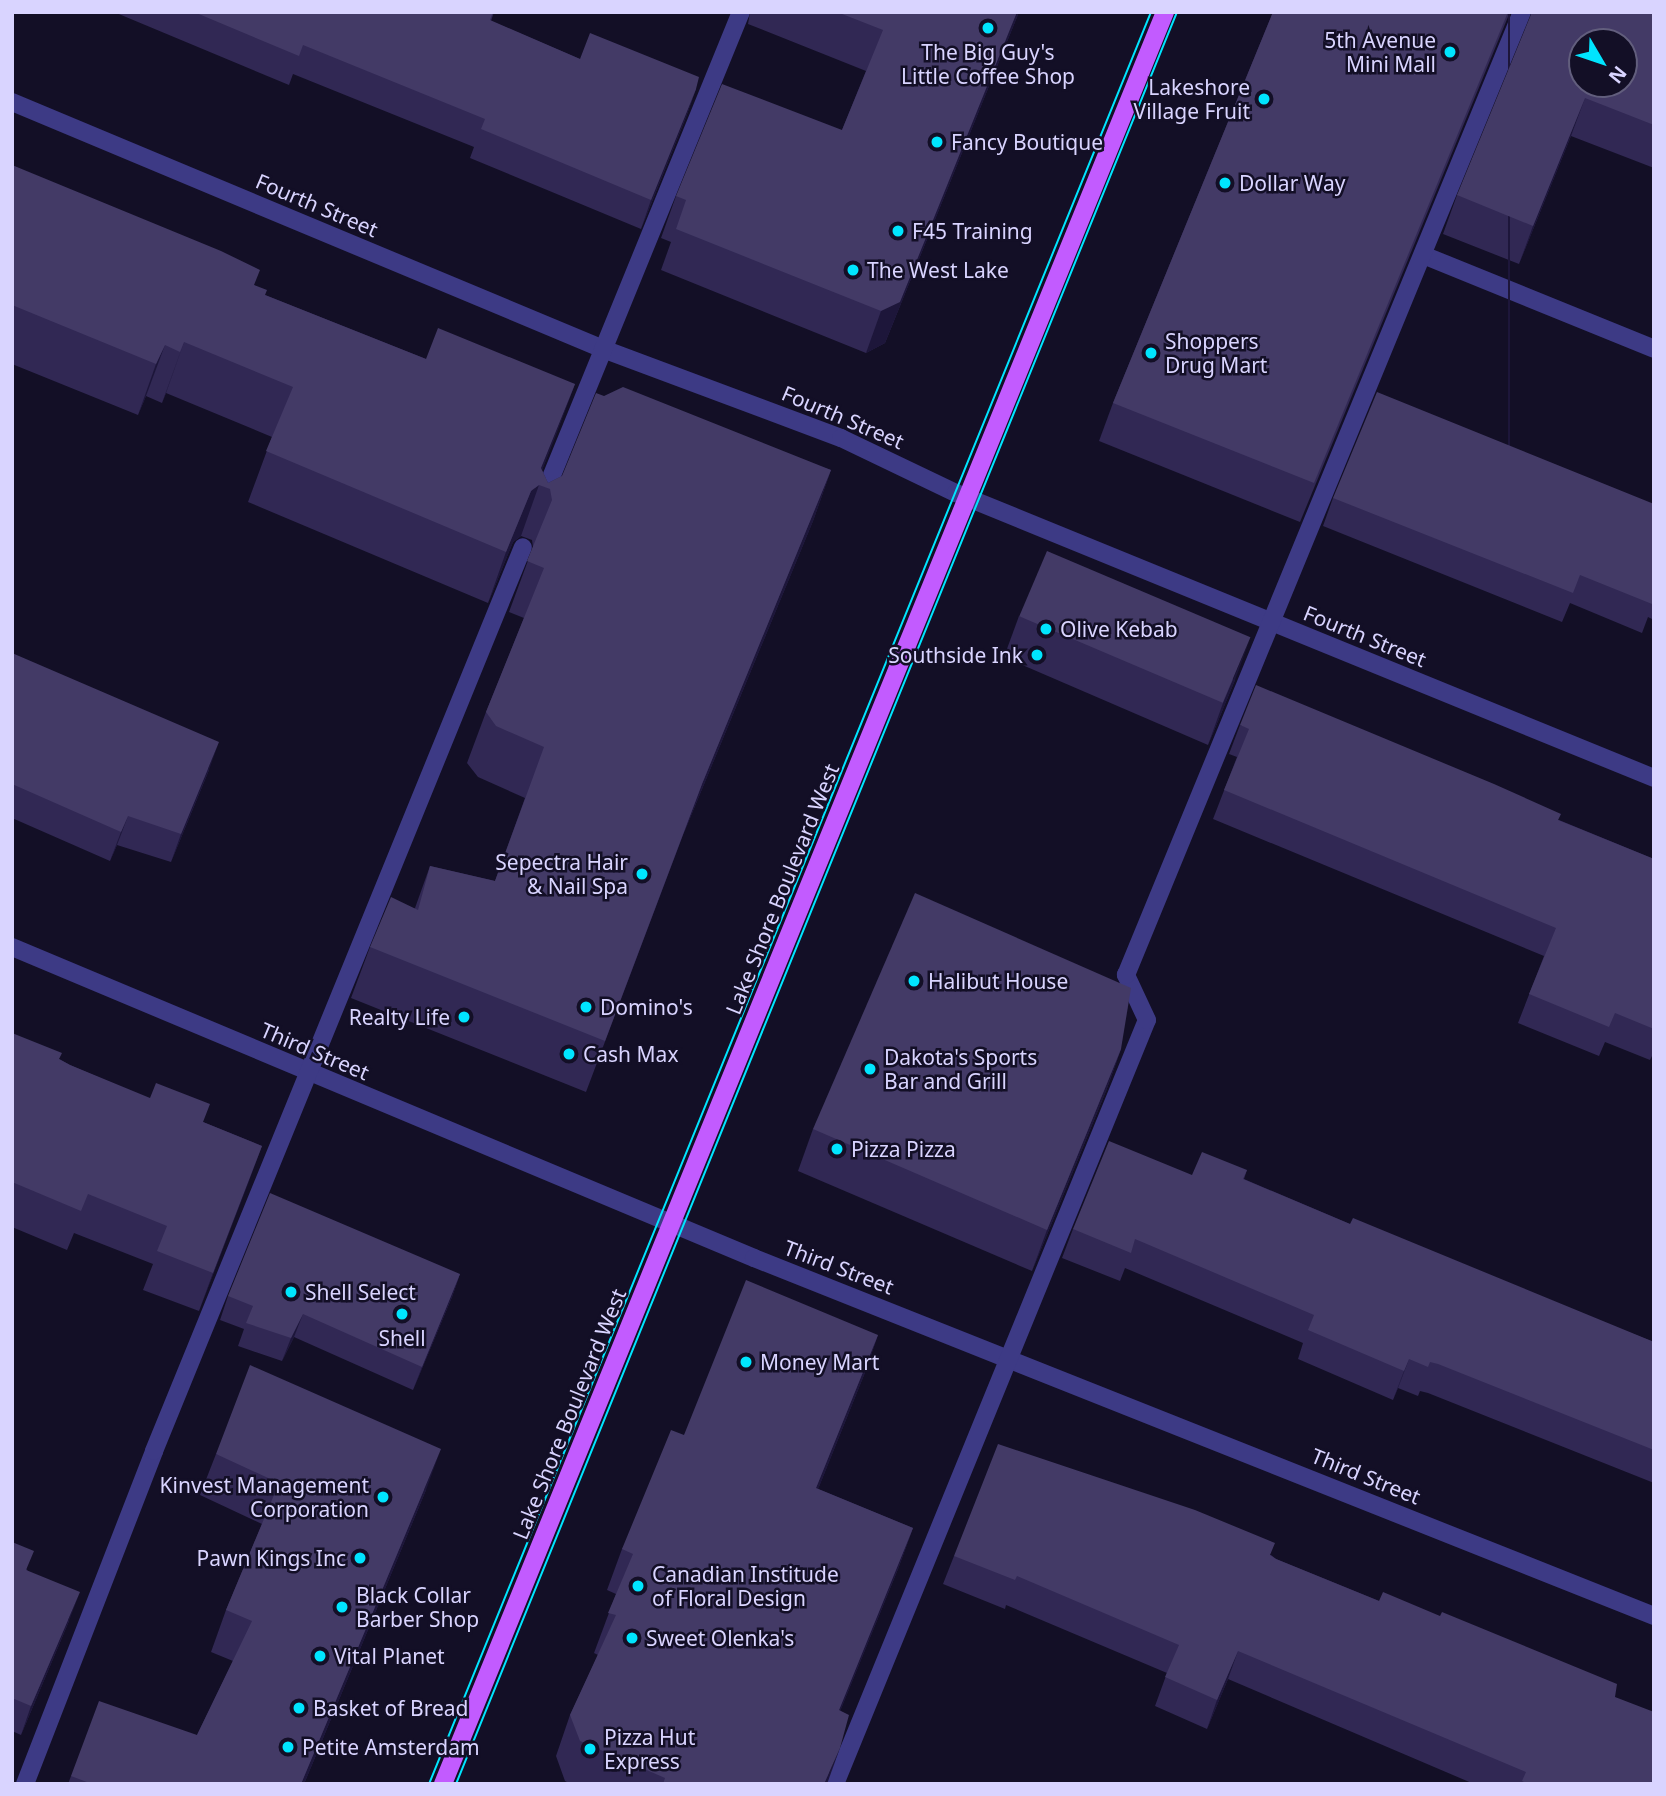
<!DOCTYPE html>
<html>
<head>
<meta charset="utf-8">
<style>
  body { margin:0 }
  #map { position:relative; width:1666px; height:1796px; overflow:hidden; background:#130f26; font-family:"Noto Sans",sans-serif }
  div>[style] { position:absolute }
  .minor>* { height:18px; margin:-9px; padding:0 9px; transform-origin:9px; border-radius:9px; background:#3d3a85 }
  .major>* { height:18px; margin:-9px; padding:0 9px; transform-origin:9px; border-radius:9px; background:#c25bff }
  .tram>* { height:2px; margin:-1px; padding:0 1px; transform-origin:1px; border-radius:1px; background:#00e5ff }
  .wall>* { inset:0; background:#312854 }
  .shaded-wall>* { inset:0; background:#1d163a; transform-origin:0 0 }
  .building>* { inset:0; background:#433a66; transform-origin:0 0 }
  .dots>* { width:19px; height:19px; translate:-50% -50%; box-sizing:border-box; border:4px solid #130f26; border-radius:50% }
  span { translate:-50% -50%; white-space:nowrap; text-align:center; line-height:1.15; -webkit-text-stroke:5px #130f26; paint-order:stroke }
  .poi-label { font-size:21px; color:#d9d4ff }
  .right { translate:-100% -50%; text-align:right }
  .left { translate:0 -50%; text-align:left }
  .street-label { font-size:21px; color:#d9d4ff }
  .frame { position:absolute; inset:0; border:14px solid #d9d4ff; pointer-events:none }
  .north { position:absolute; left:1568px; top:28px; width:70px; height:70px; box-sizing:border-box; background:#130f26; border:2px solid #625e7d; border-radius:50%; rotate:129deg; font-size:19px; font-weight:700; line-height:28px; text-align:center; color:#d9d4ff }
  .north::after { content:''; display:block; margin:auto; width:24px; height:32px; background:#00e5ff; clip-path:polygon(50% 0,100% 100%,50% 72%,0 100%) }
</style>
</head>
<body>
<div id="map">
  <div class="minor">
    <i style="left:12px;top:102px;width:641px;rotate:22.68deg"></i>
    <i style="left:603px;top:349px;width:254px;rotate:20.5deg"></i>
    <i style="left:841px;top:438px;width:127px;rotate:25.6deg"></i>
    <i style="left:956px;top:493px;width:754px;rotate:22.21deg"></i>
    <i style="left:1423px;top:255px;width:249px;rotate:22.1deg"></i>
    <i style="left:541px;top:502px;width:529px;rotate:-67.8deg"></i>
    <i style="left:12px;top:947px;width:805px;rotate:22.74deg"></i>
    <i style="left:754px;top:1258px;width:969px;rotate:21.69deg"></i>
    <i style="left:25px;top:1784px;width:357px;rotate:-68.8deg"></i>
    <i style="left:154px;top:1451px;width:976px;rotate:-67.8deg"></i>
    <i style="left:835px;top:1784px;width:825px;rotate:-67.79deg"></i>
    <i style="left:1147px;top:1020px;width:50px;rotate:-115deg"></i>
    <i style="left:1126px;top:975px;width:1041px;rotate:-67.65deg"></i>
  </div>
  <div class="major">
    <i style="left:443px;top:1784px;width:1913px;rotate:-67.83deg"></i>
  </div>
  <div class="tram">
    <i style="left:429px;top:1784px;width:1913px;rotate:-67.83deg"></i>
    <i style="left:456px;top:1784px;width:1913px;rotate:-67.86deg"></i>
  </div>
  <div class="wall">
    <i style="clip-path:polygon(114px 12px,494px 12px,491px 21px,580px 59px,696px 89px,686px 117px,641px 229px,470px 158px,474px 147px,293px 74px,289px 85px)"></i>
    <i style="clip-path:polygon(750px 12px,1019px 12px,885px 343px,866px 353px,661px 270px,671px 242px,661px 238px,676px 196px,842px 130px,866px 71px,748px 24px)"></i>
    <i style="clip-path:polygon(1273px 12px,1510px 12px,1300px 522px,1099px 441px,1113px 403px)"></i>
    <i style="clip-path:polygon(1654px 12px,1654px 168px,1571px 136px,1519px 264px,1443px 234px,1457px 195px)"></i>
    <i style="clip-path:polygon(12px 165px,254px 285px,265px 295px,426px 359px,575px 384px,542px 470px,548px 483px,562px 476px,604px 396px,831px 470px,813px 521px,683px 835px,586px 1092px,351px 998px,370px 947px,415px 908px,430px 866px,495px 881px,525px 798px,478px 777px,467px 763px,486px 712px,524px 618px,509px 612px,533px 547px,532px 540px,521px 536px,513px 542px,488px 603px,248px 502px,272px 437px,166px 393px,162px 403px,146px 396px,138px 415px,12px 364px)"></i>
    <i style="clip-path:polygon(1333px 498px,1654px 504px,1654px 620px,1648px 617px,1642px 633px,1570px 603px,1562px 622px,1323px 526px)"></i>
    <i style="clip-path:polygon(1019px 616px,1235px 680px,1208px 745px,1004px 657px)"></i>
    <i style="clip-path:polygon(12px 653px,209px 770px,171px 862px,117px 845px,110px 861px,12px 818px)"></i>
    <i style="clip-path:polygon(1240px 725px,1559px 820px,1654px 859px,1654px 1052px,1650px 1060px,1605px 1042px,1599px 1056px,1518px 1023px,1544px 956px,1213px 819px,1237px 757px,1229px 754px)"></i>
    <i style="clip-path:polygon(12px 1033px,70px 1065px,203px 1122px,262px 1146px,199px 1311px,143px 1290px,153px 1264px,74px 1233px,67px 1250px,12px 1227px)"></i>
    <i style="clip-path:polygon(1121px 1049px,1106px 1091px,1032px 1271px,798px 1171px,813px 1129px)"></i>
    <i style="clip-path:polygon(1247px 1170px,1244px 1179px,1350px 1224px,1654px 1342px,1654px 1483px,1428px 1393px,1420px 1391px,1418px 1396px,1398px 1388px,1393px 1400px,1298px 1359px,1303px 1343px,1125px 1268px,1120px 1281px,1062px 1258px,1073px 1229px,1192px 1175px)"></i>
    <i style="clip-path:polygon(460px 1274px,452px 1297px,413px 1390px,294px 1337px,282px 1361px,238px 1346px,244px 1329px,220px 1320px,228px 1296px)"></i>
    <i style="clip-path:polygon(878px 1335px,864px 1375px,818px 1489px,913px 1528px,898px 1569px,840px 1711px,827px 1784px,571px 1784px,565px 1781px,556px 1756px,570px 1715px,598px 1655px,594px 1653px,616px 1594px,607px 1590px,622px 1549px,684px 1435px)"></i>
    <i style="clip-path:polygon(216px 1454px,426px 1490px,304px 1784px,68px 1784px,71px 1776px,197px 1735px,233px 1661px,211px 1652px,226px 1610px,262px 1524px,200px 1495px)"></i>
    <i style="clip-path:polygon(12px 1542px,27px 1570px,69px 1621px,21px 1735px,12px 1731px)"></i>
    <i style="clip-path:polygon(1271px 1555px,1276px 1559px,1615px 1697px,1654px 1784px,1474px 1784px,1228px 1679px,1207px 1729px,1155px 1706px,1167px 1673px,1006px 1605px,1005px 1609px,943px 1584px,954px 1556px)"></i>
  </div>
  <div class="shaded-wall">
    <i style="clip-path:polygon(1017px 12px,1019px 12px,885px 343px,866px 353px,881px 311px)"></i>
    <i style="left:1508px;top:12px;width:2px;height:509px"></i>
    <i style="clip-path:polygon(696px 89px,686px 117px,641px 229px,651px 200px)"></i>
    <i style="clip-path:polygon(1585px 98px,1571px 136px,1519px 264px,1533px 226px)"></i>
    <i style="clip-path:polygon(184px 342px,166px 393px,162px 403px)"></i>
    <i style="clip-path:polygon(165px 345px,146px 396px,138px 415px,156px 364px)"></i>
    <i style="clip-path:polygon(575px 384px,556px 435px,535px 488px,539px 485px,521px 536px,513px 542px,488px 603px,506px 552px)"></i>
    <i style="clip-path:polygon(831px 470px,813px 521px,683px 835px,586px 1092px,702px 784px)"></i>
    <i style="clip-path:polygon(1250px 639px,1235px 680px,1208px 745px,1223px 703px)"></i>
    <i style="clip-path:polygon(219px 742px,209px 770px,171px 862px,181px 834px)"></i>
    <i style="clip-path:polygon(128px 816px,117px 845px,110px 861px,121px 832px)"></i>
    <i style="clip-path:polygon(1121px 1049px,1106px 1091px,1032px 1271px,1047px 1230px)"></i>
    <i style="clip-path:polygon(262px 1146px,248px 1184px,199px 1311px,213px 1273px)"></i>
    <i style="clip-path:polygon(460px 1274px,452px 1297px,413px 1390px,422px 1367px)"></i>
    <i style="clip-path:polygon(303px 1314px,294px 1337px,282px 1361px,291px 1338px)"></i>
    <i style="clip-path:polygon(878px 1335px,864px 1375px,802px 1529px,816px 1488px)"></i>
    <i style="clip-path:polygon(1409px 1359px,1398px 1388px,1393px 1400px,1404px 1371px)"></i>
    <i style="clip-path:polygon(441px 1449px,426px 1490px,304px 1784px,301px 1784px)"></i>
    <i style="clip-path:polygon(913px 1528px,898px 1569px,824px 1751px,839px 1710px)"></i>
    <i style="clip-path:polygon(80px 1592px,69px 1621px,21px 1735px,31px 1706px)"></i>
    <i style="clip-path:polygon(1238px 1651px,1228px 1679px,1207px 1729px,1217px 1700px)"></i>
    <i style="clip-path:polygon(840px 1748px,827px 1784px,824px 1784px)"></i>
  </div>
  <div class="building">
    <i style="clip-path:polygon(194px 12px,493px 12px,490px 20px,580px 59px,590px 33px,699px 77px,696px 89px,651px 200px,481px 129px,485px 119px,303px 45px,299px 56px)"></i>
    <i style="clip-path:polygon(837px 12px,1017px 12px,900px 302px,881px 311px,676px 229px,686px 200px,676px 196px,722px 84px,842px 130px,883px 30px)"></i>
    <i style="clip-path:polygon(1273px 12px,1508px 12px,1314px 483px,1113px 403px)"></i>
    <i style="clip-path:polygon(evenodd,1532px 12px,1654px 12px,1654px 125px,1585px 98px,1533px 226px,1457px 195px,1532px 12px,1582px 42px,1624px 42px,1624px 84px,1582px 84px,1582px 42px)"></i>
    <i style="clip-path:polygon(12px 165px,221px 251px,260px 270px,254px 285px,267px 290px,265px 295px,426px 359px,438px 328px,575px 384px,541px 468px,548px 483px,562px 476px,596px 393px,604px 396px,623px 387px,831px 470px,702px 784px,605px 1041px,370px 947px,391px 897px,418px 910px,430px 866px,495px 881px,544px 747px,496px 726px,486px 712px,544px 568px,527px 561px,552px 500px,550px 489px,539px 485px,531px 491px,506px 552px,266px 451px,293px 387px,184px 342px,180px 352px,165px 345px,156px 364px,12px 305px)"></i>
    <i style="clip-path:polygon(1377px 392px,1654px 504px,1654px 600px,1652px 604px,1580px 575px,1573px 593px,1333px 498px)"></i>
    <i style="left:1047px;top:551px;width:221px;height:71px;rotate:23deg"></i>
    <i style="clip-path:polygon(12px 653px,219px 742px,181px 834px,128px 816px,121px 832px,12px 784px)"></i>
    <i style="clip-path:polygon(1256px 685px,1494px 784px,1561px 814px,1558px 820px,1654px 859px,1654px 1029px,1615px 1013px,1609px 1027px,1529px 994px,1556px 928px,1224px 790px,1249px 729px,1240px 725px)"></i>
    <i style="clip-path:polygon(915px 893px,1131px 988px,1121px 1049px,1047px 1230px,813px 1129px)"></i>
    <i style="clip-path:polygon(12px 1033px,62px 1053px,59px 1059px,70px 1065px,150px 1098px,156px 1083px,210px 1104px,203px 1122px,262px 1146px,213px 1273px,157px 1251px,167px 1226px,88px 1194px,81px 1211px,12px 1182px)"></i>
    <i style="clip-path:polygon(1109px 1141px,1192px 1175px,1202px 1152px,1247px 1170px,1243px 1179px,1350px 1224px,1353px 1218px,1654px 1342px,1654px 1450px,1438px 1364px,1430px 1362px,1428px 1367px,1409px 1359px,1404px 1371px,1308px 1330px,1314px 1315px,1135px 1239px,1131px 1253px,1073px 1229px)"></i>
    <i style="clip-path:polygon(270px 1193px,460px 1274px,422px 1367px,303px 1314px,291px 1338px,246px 1323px,253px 1306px,228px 1296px)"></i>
    <i style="clip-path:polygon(746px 1280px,878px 1335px,816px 1488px,913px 1528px,839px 1710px,849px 1715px,840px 1748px,824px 1784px,663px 1784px,665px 1778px,580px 1741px,570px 1715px,616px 1615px,608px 1613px,633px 1554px,622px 1549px,671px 1430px,684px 1435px)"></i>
    <i style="clip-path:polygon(250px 1365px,441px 1449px,301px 1784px,92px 1784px,71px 1776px,99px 1701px,197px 1735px,252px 1621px,226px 1610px,279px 1483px,216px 1454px)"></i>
    <i style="clip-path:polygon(998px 1444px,1195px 1510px,1275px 1543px,1270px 1555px,1276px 1559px,1379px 1601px,1383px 1592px,1440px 1616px,1442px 1612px,1617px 1684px,1615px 1697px,1654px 1712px,1654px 1784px,1528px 1784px,1522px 1781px,1526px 1772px,1238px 1651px,1217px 1700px,1165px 1677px,1179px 1645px,1017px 1576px,1015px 1580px,954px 1556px)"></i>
    <i style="clip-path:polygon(12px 1542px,34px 1551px,26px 1570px,80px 1592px,31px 1706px,12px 1698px)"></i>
  </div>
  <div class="dots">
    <i style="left:988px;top:28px;background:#00e5ff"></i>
    <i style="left:1450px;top:52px;background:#00e5ff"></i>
    <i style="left:1264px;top:99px;background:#00e5ff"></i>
    <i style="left:937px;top:142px;background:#00e5ff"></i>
    <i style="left:1225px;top:183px;background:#00e5ff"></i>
    <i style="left:898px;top:231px;background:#00e5ff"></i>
    <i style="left:853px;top:270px;background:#00e5ff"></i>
    <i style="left:1151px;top:353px;background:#00e5ff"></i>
    <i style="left:1046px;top:629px;background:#00e5ff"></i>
    <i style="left:1037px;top:655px;background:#00e5ff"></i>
    <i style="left:642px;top:874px;background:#00e5ff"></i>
    <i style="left:914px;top:981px;background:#00e5ff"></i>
    <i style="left:586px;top:1007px;background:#00e5ff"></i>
    <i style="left:464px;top:1017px;background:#00e5ff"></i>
    <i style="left:569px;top:1054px;background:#00e5ff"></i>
    <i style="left:870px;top:1069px;background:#00e5ff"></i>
    <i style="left:837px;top:1149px;background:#00e5ff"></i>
    <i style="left:291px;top:1292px;background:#00e5ff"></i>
    <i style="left:402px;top:1314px;background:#00e5ff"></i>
    <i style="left:746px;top:1362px;background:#00e5ff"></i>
    <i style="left:383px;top:1497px;background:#00e5ff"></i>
    <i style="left:360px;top:1558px;background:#00e5ff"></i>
    <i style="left:638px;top:1586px;background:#00e5ff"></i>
    <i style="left:342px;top:1607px;background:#00e5ff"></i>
    <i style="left:632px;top:1638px;background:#00e5ff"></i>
    <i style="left:320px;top:1656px;background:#00e5ff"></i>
    <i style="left:299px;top:1708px;background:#00e5ff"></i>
    <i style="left:288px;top:1747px;background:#00e5ff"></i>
    <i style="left:590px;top:1749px;background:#00e5ff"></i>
  </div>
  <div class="poi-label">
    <span class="right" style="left:1436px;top:52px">5th Avenue<br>Mini Mall</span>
    <span style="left:988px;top:64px">The Big Guy's<br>Little Coffee Shop</span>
    <span class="right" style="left:1250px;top:99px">Lakeshore<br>Village Fruit</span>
    <span class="left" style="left:951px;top:142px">Fancy Boutique</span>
    <span class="left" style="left:1239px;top:183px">Dollar Way</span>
    <span class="left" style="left:912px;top:231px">F45 Training</span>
    <span class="left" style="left:867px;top:270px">The West Lake</span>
    <span class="left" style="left:1165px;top:353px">Shoppers<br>Drug Mart</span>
    <span class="left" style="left:1060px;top:629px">Olive Kebab</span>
    <span class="right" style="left:1023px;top:655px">Southside Ink</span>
    <span class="right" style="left:628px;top:874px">Sepectra Hair<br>&amp; Nail Spa</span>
    <span class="left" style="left:928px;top:981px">Halibut House</span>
    <span class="left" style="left:600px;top:1007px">Domino's</span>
    <span class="right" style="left:450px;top:1017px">Realty Life</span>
    <span class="left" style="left:583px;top:1054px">Cash Max</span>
    <span class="left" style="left:884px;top:1069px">Dakota's Sports<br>Bar and Grill</span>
    <span class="left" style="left:851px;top:1149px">Pizza Pizza</span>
    <span class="left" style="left:305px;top:1292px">Shell Select</span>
    <span style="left:402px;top:1338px">Shell</span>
    <span class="left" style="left:760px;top:1362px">Money Mart</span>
    <span class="right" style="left:369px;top:1497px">Kinvest Management<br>Corporation</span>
    <span class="right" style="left:346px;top:1558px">Pawn Kings Inc</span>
    <span class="left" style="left:652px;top:1586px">Canadian Institude<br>of Floral Design</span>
    <span class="left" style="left:356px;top:1607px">Black Collar<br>Barber Shop</span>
    <span class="left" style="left:646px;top:1638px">Sweet Olenka's</span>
    <span class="left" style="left:334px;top:1656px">Vital Planet</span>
    <span class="left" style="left:313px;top:1708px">Basket of Bread</span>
    <span class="left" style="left:604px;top:1749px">Pizza Hut<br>Express</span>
    <span class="left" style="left:302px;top:1747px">Petite Amsterdam</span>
  </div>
  <div class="street-label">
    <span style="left:317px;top:205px;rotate:23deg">Fourth Street</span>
    <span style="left:843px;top:417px;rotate:23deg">Fourth Street</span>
    <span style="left:1365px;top:636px;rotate:22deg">Fourth Street</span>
    <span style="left:782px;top:889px;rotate:-68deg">Lake Shore Boulevard West</span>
    <span style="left:315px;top:1051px;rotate:23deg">Third Street</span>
    <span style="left:839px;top:1267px;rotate:21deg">Third Street</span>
    <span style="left:569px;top:1414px;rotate:-68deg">Lake Shore Boulevard West</span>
    <span style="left:1366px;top:1476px;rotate:22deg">Third Street</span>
  </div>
  <div class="frame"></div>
  <div class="north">N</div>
</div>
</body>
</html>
